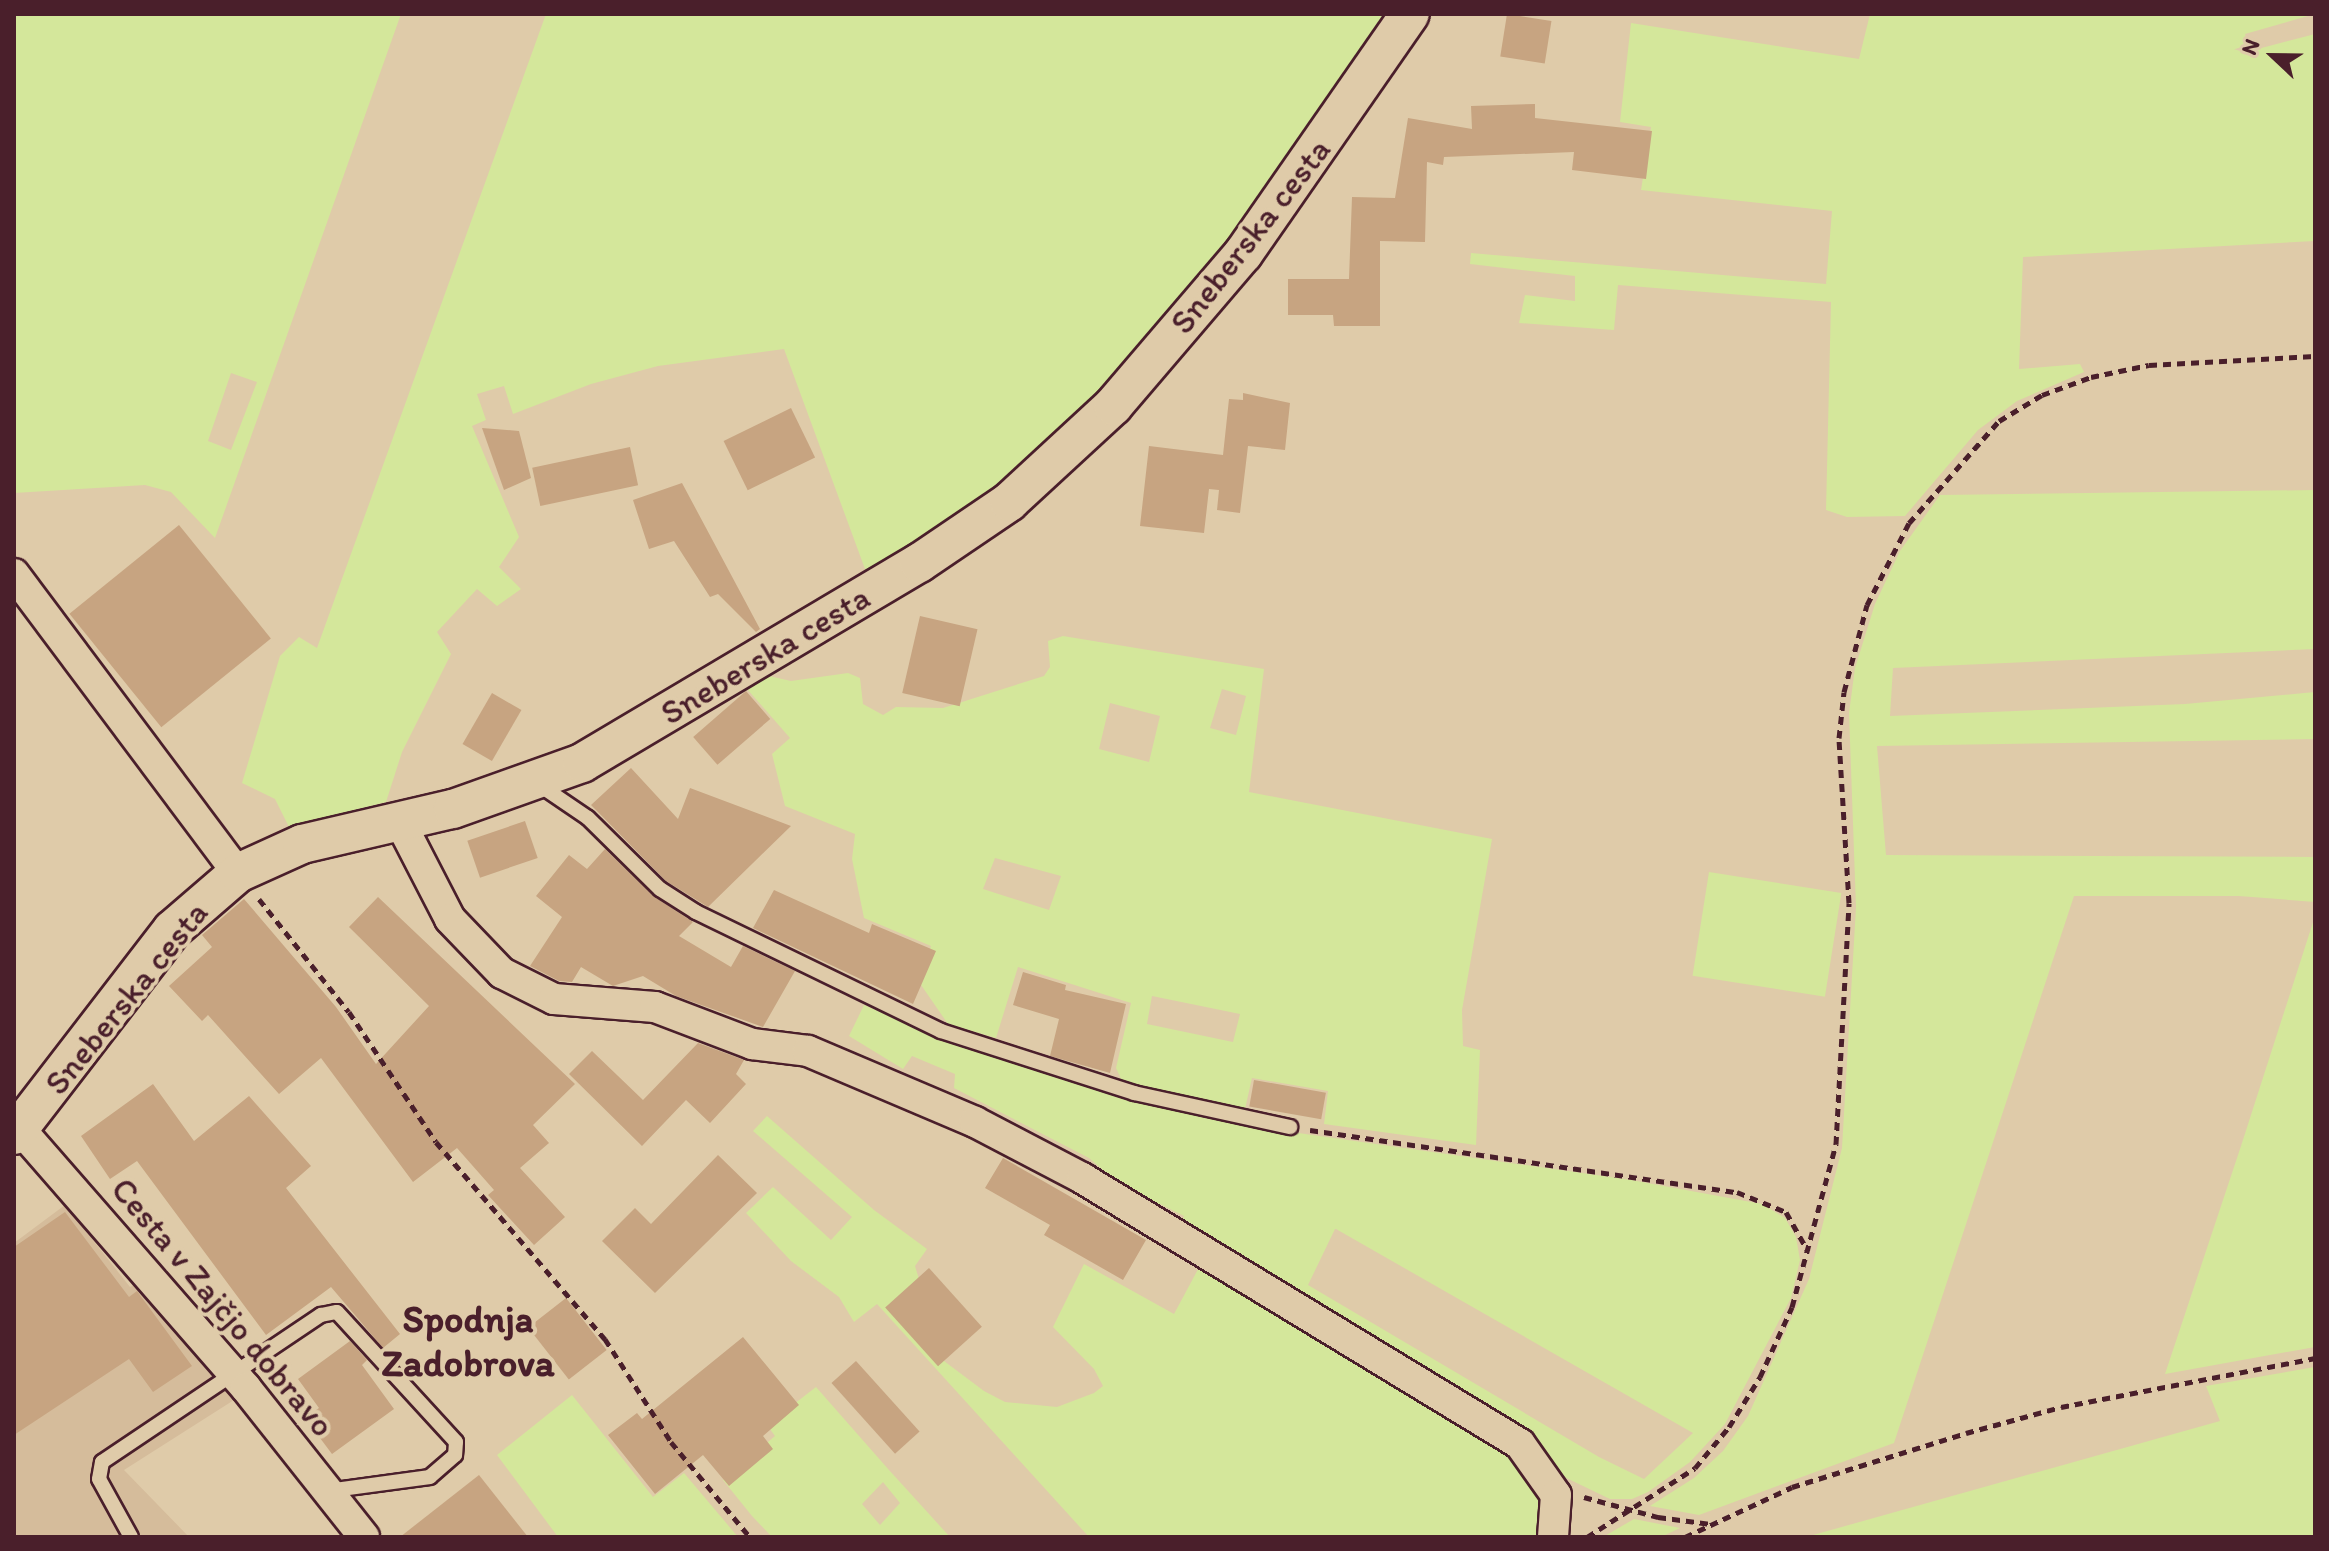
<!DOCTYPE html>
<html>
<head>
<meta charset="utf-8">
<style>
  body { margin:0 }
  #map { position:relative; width:2329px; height:1551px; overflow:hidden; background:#dfcba9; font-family:Itim,sans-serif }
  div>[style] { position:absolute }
  .built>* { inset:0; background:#d5bc9b }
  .green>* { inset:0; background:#d4e79b; transform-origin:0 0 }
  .building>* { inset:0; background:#c7a481; transform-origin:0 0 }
  .path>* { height:5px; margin-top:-2.5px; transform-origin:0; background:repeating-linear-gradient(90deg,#4a1f2b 0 8px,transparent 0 14px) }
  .roads { filter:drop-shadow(2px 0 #4a1f2b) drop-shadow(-2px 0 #4a1f2b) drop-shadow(0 2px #4a1f2b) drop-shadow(0 -2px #4a1f2b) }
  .service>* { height:14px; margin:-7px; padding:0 7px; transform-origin:7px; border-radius:7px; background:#dfcba9 }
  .minor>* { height:30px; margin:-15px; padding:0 15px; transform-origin:15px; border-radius:15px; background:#dfcba9 }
  .tertiary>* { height:38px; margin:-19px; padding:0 19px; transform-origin:19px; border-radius:19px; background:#dfcba9 }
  span { translate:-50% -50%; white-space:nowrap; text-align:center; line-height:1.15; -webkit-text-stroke:8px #dfcba9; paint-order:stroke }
  .street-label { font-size:34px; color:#4a1f2b }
  .quarter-label { font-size:38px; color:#4a1f2b; font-weight:700 }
  .frame { position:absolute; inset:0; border:16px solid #4a1f2b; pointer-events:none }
  .north { position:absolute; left:2233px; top:16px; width:80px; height:80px; -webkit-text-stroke:6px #dfcba9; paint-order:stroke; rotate:292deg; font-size:22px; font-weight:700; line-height:32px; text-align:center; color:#4a1f2b }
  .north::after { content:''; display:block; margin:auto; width:28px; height:36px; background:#4a1f2b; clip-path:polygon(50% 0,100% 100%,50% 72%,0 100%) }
</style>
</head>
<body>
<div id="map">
  <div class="built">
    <i style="clip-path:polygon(65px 1205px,130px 1287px,140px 1282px,234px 1400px,124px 1470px,189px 1537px,14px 1537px,14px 1243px)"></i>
  </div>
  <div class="green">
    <i style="clip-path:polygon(evenodd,14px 14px,401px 14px,215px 538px,171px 492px,145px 485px,14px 493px,14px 14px,231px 373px,257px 382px,231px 450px,208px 441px,231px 373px)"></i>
    <i style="clip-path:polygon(546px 14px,1393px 14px,1232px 241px,1065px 430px,1027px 464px,875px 568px,865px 569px,784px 349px,658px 366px,591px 384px,513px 414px,504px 386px,477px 394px,486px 420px,472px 426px,519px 537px,499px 567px,521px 589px,497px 606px,477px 589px,437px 632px,451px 654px,402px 752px,386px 802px,289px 827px,275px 799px,242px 783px,280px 656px,299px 637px,317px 648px)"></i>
    <i style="clip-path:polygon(1870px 14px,2315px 14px,2245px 34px,2250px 51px,2315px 34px,2315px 241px,2023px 257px,2019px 369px,2080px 364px,2084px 372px,2017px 401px,1978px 430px,1905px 516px,1847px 517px,1826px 510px,1831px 302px,1618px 285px,1614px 330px,1519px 323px,1525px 295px,1575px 301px,1575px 276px,1470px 264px,1471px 253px,1826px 284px,1832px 211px,1641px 190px,1651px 127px,1620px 122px,1631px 23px,1859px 59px)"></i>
    <i style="clip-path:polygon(2315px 490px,2315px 649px,1893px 668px,1890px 716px,2185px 704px,2315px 692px,2315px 739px,1877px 746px,1886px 855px,2315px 857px,2315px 902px,2239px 896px,2074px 896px,1894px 1443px,1699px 1515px,1650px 1506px,1694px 1478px,1723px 1451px,1748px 1416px,1809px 1279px,1842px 1148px,1856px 907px,1849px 713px,1855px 668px,1875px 604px,1900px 551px,1940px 495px)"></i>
    <i style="clip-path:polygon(evenodd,1063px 636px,1264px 669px,1249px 792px,1492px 839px,1462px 1010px,1463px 1046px,1480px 1050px,1476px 1145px,1324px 1124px,1328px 1091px,1252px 1078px,1245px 1109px,1123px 1083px,1116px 1068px,1131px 1003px,1018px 967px,996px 1038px,948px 1024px,919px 982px,931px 946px,864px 918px,852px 859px,855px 834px,785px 806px,772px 754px,790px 738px,747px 689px,769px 676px,791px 681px,848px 673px,860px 678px,863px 704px,883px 715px,896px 707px,943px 708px,1044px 676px,1050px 667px,1048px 641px,1063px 636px,1222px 689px,1246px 696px,1236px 735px,1210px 728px,1222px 689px,1063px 636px,1110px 703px,1160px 716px,1149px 762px,1099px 749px,1110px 703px,1063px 636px,995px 858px,1061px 876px,1049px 910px,983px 889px,995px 858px,1063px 636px,1152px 996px,1240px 1014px,1233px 1042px,1147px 1024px,1152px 996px)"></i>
    <i style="left:1709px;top:872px;width:134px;height:105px;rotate:9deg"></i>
    <i style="clip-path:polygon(2315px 916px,2315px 1347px,2165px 1374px,2241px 1146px)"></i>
    <i style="clip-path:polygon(evenodd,864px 1005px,942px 1039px,1139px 1102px,1249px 1126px,1631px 1180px,1762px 1204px,1785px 1218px,1796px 1237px,1800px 1260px,1791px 1298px,1725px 1424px,1690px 1462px,1648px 1492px,1632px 1499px,1610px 1499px,1556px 1473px,1180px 1228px,1184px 1216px,1160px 1204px,1155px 1214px,1089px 1158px,954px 1088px,955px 1074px,912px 1056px,903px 1069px,849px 1036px,864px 1005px,1335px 1229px,1336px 1229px,1693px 1433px,1644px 1479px,1599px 1457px,1308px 1285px,1335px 1229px)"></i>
    <i style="clip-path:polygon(767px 1116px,874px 1210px,927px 1249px,915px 1266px,944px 1361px,984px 1391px,1005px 1402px,1057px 1407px,1094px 1393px,1103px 1386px,1094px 1369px,1053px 1327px,1084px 1264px,1174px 1314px,1203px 1260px,1463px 1415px,1539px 1481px,1545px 1537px,1089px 1537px,877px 1304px,854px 1322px,839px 1297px,791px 1261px,746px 1213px,773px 1187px,831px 1240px,852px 1217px,753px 1131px)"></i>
    <i style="clip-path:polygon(2315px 1367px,2315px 1537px,1806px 1537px,2220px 1421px,2206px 1386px)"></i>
    <i style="clip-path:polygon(evenodd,816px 1387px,889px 1470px,950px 1537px,772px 1537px,752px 1516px,723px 1480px,775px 1436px,767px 1425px,816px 1387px,883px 1482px,900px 1503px,880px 1525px,862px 1504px,883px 1482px)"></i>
    <i style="clip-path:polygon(572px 1395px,653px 1497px,684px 1473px,738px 1537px,558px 1537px,497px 1455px)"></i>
    <i style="clip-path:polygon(1634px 1519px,1680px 1528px,1661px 1537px,1603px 1537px)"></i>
  </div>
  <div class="building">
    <i style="left:1507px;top:14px;width:45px;height:43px;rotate:9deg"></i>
    <i style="clip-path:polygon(1535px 104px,1535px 118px,1652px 131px,1646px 179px,1572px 170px,1574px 152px,1444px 157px,1443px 165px,1427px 162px,1425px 242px,1380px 241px,1380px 326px,1334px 326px,1333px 315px,1288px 315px,1288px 279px,1349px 279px,1352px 197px,1395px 198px,1408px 118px,1472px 129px,1471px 106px)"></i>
    <i style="clip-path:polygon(1243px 393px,1290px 403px,1285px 450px,1248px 446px,1240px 513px,1217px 510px,1219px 490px,1209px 489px,1204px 533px,1140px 526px,1149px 446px,1223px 455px,1229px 399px,1243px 400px)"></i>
    <i style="left:791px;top:408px;width:55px;height:75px;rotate:64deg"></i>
    <i style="clip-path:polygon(482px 428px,519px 431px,531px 478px,504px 490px)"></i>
    <i style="left:630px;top:447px;width:39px;height:100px;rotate:78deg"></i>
    <i style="clip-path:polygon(682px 483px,760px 629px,756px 632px,718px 594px,710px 597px,674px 541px,649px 549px,633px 500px)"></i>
    <i style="left:179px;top:525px;width:146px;height:141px;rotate:51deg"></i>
    <i style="left:920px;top:616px;width:59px;height:79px;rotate:13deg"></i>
    <i style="left:746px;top:691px;width:37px;height:70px;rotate:49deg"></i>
    <i style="left:492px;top:693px;width:34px;height:59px;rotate:30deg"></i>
    <i style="clip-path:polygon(631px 768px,678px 819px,690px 788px,791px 826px,708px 907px,666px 881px,591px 805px)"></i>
    <i style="left:525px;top:821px;width:39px;height:61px;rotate:71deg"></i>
    <i style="clip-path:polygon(605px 849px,653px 896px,693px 922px,679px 936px,731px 967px,743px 946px,795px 971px,763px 1027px,676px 996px,643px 976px,613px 986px,581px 967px,572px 982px,559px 981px,530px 966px,562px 917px,536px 896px,569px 855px,587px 869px)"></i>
    <i style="clip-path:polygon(774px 890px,869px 933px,872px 924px,936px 951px,913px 1004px,753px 928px)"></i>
    <i style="clip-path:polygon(378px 897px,575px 1084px,533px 1125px,549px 1143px,520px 1168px,565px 1217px,534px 1245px,488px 1195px,494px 1190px,457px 1148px,413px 1182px,321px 1058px,279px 1094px,208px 1015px,202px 1021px,169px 986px,212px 947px,202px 935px,244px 899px,336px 1007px,376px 1064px,429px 1006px,349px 927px)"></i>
    <i style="clip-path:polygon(1023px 972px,1066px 985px,1065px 990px,1126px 1004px,1110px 1073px,1050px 1056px,1059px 1019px,1013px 1005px)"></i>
    <i style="clip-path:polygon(698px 1043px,744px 1060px,736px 1074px,746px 1084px,710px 1123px,686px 1100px,642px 1146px,569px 1074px,592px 1051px,643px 1100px)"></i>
    <i style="left:1254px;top:1080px;width:73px;height:27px;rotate:10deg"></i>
    <i style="clip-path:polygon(153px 1084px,194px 1141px,249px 1096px,311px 1166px,286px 1188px,400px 1334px,383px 1348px,331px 1287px,266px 1335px,137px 1161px,110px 1179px,81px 1136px)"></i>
    <i style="clip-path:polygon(718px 1155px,757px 1193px,655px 1293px,602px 1241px,635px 1208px,651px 1224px)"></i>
    <i style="clip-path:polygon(1003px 1158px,1146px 1240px,1123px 1280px,1044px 1235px,1050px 1225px,985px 1188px)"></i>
    <i style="clip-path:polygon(65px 1212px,129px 1297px,137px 1291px,192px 1366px,153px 1392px,129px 1359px,14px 1435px,14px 1247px)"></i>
    <i style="left:929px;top:1268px;width:79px;height:59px;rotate:48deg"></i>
    <i style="left:566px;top:1298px;width:66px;height:48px;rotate:52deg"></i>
    <i style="clip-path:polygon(743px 1337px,799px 1405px,763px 1436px,773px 1449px,729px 1486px,703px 1455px,655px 1494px,608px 1435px,637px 1413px,642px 1419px)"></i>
    <i style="clip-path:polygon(350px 1341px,367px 1360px,362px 1365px,394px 1409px,332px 1454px,305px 1418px,319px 1408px,298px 1379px)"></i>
    <i style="left:856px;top:1361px;width:95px;height:33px;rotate:48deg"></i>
    <i style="clip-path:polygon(479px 1475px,528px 1537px,400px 1537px)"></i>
  </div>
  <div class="path">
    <i style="left:259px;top:899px;width:144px;rotate:51.5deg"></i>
    <i style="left:349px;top:1012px;width:156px;rotate:56.2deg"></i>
    <i style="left:436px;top:1142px;width:260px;rotate:49.4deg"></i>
    <i style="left:605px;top:1339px;width:122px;rotate:57.3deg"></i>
    <i style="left:671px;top:1442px;width:124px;rotate:50.3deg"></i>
    <i style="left:1310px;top:1130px;width:431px;rotate:8.3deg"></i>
    <i style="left:1737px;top:1192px;width:53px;rotate:22.2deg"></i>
    <i style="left:1786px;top:1212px;width:45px;rotate:60.6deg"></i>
    <i style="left:1584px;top:1497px;width:77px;rotate:15.1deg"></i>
    <i style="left:1658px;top:1517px;width:53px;rotate:7.5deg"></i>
    <i style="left:1587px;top:1537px;width:128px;rotate:-32.6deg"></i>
    <i style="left:1695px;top:1468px;width:53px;rotate:-50.3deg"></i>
    <i style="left:1729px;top:1427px;width:59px;rotate:-58.2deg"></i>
    <i style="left:1760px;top:1377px;width:77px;rotate:-65.4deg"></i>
    <i style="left:1792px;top:1307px;width:169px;rotate:-74.9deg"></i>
    <i style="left:1836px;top:1144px;width:241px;rotate:-86.9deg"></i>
    <i style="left:1849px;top:903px;width:165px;rotate:-93.5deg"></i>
    <i style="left:1839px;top:738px;width:46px;rotate:-83.8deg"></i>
    <i style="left:1844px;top:692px;width:90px;rotate:-75.2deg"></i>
    <i style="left:1867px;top:605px;width:92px;rotate:-62.9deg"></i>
    <i style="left:1909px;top:523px;width:136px;rotate:-48.6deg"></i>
    <i style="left:1999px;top:421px;width:50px;rotate:-31.2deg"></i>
    <i style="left:2042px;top:395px;width:52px;rotate:-20.2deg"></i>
    <i style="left:2091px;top:377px;width:59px;rotate:-11.7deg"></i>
    <i style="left:2149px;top:365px;width:166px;rotate:-3.1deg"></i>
    <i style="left:1685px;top:1537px;width:118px;rotate:-25deg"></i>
    <i style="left:1792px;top:1487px;width:182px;rotate:-17.2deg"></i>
    <i style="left:1966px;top:1433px;width:98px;rotate:-15.3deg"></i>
    <i style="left:2061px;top:1407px;width:259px;rotate:-10.9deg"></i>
  </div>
  <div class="roads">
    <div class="service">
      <i style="left:538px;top:784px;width:60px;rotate:34.2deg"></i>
      <i style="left:588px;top:818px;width:101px;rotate:44.6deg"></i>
      <i style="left:660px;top:889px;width:43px;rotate:32.6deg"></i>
      <i style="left:696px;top:912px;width:272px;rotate:25.9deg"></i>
      <i style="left:941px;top:1031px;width:203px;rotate:17.8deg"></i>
      <i style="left:1134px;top:1093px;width:160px;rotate:12.3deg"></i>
      <i style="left:131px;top:1537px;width:66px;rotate:-118.9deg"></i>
      <i style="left:99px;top:1479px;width:17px;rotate:-80deg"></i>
      <i style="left:102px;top:1462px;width:264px;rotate:-33.9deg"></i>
      <i style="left:321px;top:1315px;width:16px;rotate:-11deg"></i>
      <i style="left:337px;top:1312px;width:176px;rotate:47.5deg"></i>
      <i style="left:456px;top:1442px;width:13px;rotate:94deg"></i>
      <i style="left:455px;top:1455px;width:33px;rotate:139deg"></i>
      <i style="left:430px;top:1477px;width:105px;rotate:172.3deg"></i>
    </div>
    <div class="minor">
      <i style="left:14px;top:574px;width:374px;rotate:53.2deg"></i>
      <i style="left:399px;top:820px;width:111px;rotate:62.7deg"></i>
      <i style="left:450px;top:919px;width:75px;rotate:46.1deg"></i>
      <i style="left:502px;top:973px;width:58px;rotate:26.6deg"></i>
      <i style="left:554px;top:999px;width:101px;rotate:4.5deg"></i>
      <i style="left:655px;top:1007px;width:104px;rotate:20.9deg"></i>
      <i style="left:752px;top:1044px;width:56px;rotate:7.1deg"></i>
      <i style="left:808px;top:1051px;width:181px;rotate:23deg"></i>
      <i style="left:975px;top:1122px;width:121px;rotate:27.6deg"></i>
      <i style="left:1082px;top:1178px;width:512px;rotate:31.27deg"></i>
      <i style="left:1520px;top:1444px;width:62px;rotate:54.8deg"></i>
      <i style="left:1556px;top:1495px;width:42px;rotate:94.1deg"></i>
      <i style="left:20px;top:1129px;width:344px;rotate:48.9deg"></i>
      <i style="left:246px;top:1388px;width:190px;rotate:51.6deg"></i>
    </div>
    <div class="tertiary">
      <i style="left:14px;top:1135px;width:259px;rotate:-52.4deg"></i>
      <i style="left:172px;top:930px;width:87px;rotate:-40.8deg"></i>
      <i style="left:238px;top:873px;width:70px;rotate:-24.4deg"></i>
      <i style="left:302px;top:844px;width:155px;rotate:-13.1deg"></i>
      <i style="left:453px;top:809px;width:137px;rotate:-19.6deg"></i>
      <i style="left:582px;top:763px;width:392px;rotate:-30.7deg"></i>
      <i style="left:919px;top:563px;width:109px;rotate:-34.1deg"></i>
      <i style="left:1009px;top:502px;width:142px;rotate:-42.7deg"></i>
      <i style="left:1113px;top:406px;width:200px;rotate:-49.5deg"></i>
      <i style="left:1243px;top:254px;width:292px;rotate:-55.2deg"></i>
    </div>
  </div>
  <div class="street-label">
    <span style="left:1250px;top:236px;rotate:-52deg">Sneberska cesta</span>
    <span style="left:765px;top:655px;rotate:-31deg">Sneberska cesta</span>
    <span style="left:126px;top:998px;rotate:-51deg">Sneberska cesta</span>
    <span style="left:223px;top:1307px;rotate:50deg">Cesta v Zajčjo dobravo</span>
  </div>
  <div class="quarter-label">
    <span style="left:468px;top:1342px">Spodnja<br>Zadobrova</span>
  </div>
  <div class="frame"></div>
  <div class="north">N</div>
</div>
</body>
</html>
